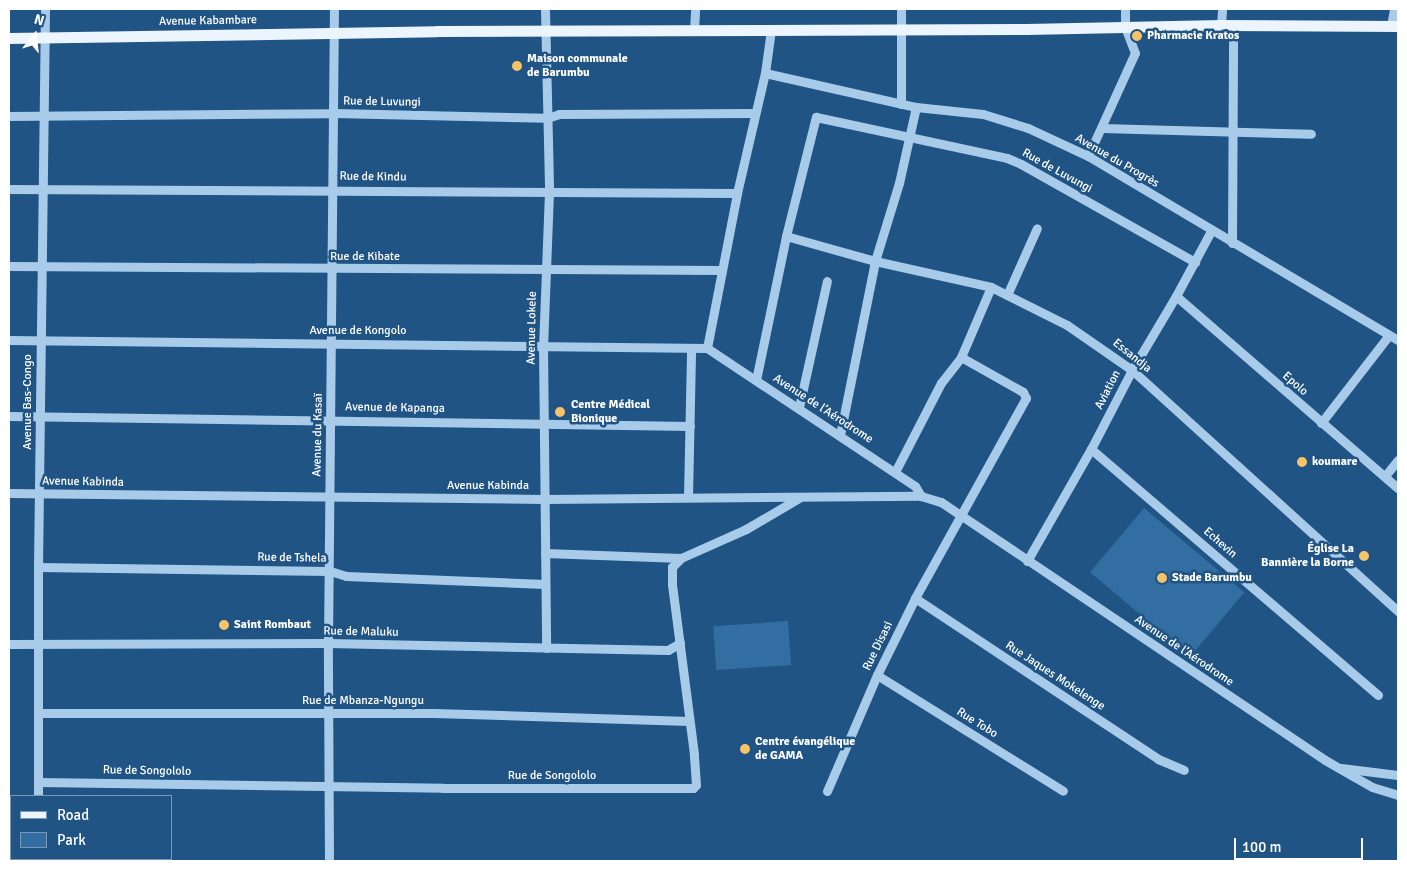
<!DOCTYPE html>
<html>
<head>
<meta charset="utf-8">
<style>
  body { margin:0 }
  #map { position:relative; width:1407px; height:870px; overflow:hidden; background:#205485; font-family:Signika,sans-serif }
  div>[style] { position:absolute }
  .green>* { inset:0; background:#336ea2; transform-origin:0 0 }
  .minor>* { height:9px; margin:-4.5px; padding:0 4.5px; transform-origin:4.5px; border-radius:4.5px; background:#a8cbea }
  .major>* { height:11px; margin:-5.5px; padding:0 5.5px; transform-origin:5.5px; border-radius:5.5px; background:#ecf4fe }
  .dots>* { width:14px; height:14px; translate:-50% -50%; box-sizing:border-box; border:2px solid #205485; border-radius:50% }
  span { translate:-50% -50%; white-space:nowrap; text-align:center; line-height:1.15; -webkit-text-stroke:5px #205485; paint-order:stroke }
  .street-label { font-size:12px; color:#fff }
  .poi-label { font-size:12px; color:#fff; font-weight:700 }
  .left { translate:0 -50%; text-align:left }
  .right { translate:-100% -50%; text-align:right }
  .frame { position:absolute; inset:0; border:10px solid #fff; pointer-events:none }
  .legend { position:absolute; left:10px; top:795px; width:162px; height:65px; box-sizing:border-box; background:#205485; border:1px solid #7998b6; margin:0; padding:6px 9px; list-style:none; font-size:15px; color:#fff }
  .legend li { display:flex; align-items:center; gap:10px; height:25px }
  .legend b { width:25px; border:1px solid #7998b6 }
  .north { position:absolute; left:10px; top:10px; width:50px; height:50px; -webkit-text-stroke:4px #205485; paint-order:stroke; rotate:16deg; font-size:14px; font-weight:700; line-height:20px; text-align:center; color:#fff }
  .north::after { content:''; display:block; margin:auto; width:18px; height:22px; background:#fff; clip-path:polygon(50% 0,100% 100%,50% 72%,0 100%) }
  .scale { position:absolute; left:1234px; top:838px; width:129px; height:22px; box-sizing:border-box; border:2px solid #fff; border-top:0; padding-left:6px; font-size:15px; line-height:18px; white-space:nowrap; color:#fff; -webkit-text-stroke:4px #205485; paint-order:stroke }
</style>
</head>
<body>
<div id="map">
  <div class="green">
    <i style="left:1144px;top:508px;width:131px;height:84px;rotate:40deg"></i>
    <i style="left:788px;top:621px;width:44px;height:75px;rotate:86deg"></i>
  </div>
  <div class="minor">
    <i style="left:545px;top:9px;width:183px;rotate:88.7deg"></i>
    <i style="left:549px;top:192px;width:153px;rotate:92.2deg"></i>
    <i style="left:543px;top:345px;width:303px;rotate:89.4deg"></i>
    <i style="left:1221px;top:25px;width:16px;rotate:-86deg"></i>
    <i style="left:1391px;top:25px;width:16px;rotate:-79deg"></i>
    <i style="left:694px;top:31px;width:22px;rotate:-87deg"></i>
    <i style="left:765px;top:73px;width:155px;rotate:12.7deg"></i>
    <i style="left:916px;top:107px;width:67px;rotate:6deg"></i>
    <i style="left:983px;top:114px;width:47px;rotate:17.3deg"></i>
    <i style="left:1028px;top:128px;width:66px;rotate:25deg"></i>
    <i style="left:1088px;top:156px;width:360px;rotate:30.7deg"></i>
    <i style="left:901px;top:104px;width:95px;rotate:-90deg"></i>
    <i style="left:9px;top:116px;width:325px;rotate:-0.5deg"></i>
    <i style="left:334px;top:113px;width:213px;rotate:1.3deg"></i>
    <i style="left:547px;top:118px;width:13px;rotate:-18deg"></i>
    <i style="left:559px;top:114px;width:195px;rotate:-0.3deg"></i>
    <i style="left:1102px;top:128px;width:209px;rotate:1.6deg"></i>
    <i style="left:1088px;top:156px;width:113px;rotate:-65.5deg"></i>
    <i style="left:1135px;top:53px;width:28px;rotate:-111deg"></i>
    <i style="left:1125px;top:27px;width:18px;rotate:-90deg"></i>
    <i style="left:9px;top:189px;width:728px;rotate:0.31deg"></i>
    <i style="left:786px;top:236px;width:92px;rotate:15.7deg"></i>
    <i style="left:875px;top:261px;width:119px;rotate:12.6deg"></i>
    <i style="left:991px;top:287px;width:85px;rotate:26.6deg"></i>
    <i style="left:1067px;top:325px;width:79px;rotate:34.7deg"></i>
    <i style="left:1132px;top:370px;width:359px;rotate:42.2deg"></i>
    <i style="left:1232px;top:243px;width:218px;rotate:-89.7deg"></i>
    <i style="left:9px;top:266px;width:713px;rotate:0.32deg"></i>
    <i style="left:1007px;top:295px;width:73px;rotate:-65.9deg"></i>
    <i style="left:1176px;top:296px;width:294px;rotate:40.9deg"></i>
    <i style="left:9px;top:340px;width:698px;rotate:0.66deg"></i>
    <i style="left:707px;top:348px;width:250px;rotate:33.6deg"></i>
    <i style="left:915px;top:486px;width:12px;rotate:59deg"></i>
    <i style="left:707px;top:348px;width:158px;rotate:-79deg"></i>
    <i style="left:737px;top:193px;width:123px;rotate:-76.9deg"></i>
    <i style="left:765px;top:73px;width:43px;rotate:-82.1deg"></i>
    <i style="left:756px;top:380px;width:147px;rotate:-78.2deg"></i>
    <i style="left:786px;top:236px;width:123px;rotate:-75.9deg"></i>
    <i style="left:816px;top:117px;width:195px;rotate:12.1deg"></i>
    <i style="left:1007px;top:158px;width:15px;rotate:23deg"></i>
    <i style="left:1021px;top:164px;width:200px;rotate:29.4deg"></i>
    <i style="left:799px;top:407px;width:129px;rotate:-77.5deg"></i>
    <i style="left:9px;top:416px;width:681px;rotate:0.84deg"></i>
    <i style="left:1321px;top:423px;width:111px;rotate:-52.3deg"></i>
    <i style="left:840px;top:435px;width:177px;rotate:-78.6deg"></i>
    <i style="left:875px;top:261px;width:82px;rotate:-72.9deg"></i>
    <i style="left:899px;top:183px;width:78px;rotate:-77.4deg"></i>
    <i style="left:1091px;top:449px;width:378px;rotate:40.6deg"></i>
    <i style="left:895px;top:472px;width:100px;rotate:-62.7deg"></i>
    <i style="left:941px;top:383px;width:33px;rotate:-52deg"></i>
    <i style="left:961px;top:357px;width:76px;rotate:-66.8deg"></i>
    <i style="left:1385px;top:476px;width:21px;rotate:-51deg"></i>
    <i style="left:9px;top:493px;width:535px;rotate:0.64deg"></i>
    <i style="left:544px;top:499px;width:377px;rotate:-0.5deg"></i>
    <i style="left:921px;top:496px;width:21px;rotate:17deg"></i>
    <i style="left:941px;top:502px;width:25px;rotate:34deg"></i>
    <i style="left:962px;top:516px;width:437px;rotate:33.9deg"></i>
    <i style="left:1325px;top:760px;width:54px;rotate:29.9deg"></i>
    <i style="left:1372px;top:787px;width:27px;rotate:17deg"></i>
    <i style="left:688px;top:497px;width:149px;rotate:-88.8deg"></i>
    <i style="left:545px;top:553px;width:136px;rotate:2.1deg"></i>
    <i style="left:1027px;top:561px;width:129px;rotate:-60.3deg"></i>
    <i style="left:1091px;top:449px;width:89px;rotate:-62.6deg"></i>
    <i style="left:1132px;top:370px;width:86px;rotate:-59.3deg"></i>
    <i style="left:1176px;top:296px;width:74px;rotate:-61.7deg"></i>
    <i style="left:38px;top:567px;width:292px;rotate:0.8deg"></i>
    <i style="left:330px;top:571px;width:17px;rotate:17deg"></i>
    <i style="left:346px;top:576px;width:199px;rotate:2.3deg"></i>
    <i style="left:915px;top:598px;width:291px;rotate:33.5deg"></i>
    <i style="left:1158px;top:759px;width:28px;rotate:23deg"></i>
    <i style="left:9px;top:644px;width:319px;rotate:-0.2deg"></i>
    <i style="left:328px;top:643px;width:340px;rotate:1.2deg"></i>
    <i style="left:668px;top:650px;width:14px;rotate:-30deg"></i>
    <i style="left:877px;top:675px;width:219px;rotate:31.9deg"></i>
    <i style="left:38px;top:713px;width:396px"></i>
    <i style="left:434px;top:713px;width:255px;rotate:1.8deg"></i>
    <i style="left:1341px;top:768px;width:57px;rotate:7deg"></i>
    <i style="left:38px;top:782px;width:405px;rotate:0.8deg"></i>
    <i style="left:443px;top:788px;width:250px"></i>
    <i style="left:693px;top:788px;width:4px;rotate:-45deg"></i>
    <i style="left:696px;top:785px;width:31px;rotate:-94deg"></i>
    <i style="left:694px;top:754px;width:171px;rotate:-97.4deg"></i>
    <i style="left:672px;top:584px;width:17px;rotate:-90deg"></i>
    <i style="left:672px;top:567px;width:13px;rotate:-45deg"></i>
    <i style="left:681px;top:558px;width:71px;rotate:-24deg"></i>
    <i style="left:746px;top:529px;width:61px;rotate:-30.3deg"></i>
    <i style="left:827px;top:791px;width:126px;rotate:-66.7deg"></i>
    <i style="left:877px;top:675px;width:86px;rotate:-63.7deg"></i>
    <i style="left:915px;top:598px;width:229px;rotate:-61deg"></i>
    <i style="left:1026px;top:398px;width:7px;rotate:-117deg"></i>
    <i style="left:1023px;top:392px;width:71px;rotate:-150.6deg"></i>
    <i style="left:38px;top:796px;width:229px;rotate:-90deg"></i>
    <i style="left:38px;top:567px;width:558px;rotate:-89.28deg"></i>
    <i style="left:36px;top:861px;width:2px;rotate:-90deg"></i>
    <i style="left:329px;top:861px;width:218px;rotate:-90.3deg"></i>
    <i style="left:328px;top:643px;width:634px;rotate:-89.46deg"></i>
  </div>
  <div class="major">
    <i style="left:9px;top:38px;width:428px;rotate:-0.9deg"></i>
    <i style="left:437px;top:31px;width:589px;rotate:-0.19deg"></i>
    <i style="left:1026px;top:29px;width:195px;rotate:-1.2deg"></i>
    <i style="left:1221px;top:25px;width:177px;rotate:0.3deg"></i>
  </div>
  <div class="dots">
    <i style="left:1137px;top:36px;background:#f7c368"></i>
    <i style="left:517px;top:66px;background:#f7c368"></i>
    <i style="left:560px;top:412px;background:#f7c368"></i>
    <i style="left:1302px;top:462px;background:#f7c368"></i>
    <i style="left:1364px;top:556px;background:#f7c368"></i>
    <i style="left:1162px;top:578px;background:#f7c368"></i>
    <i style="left:224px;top:625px;background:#f7c368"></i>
    <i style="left:745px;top:749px;background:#f7c368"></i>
  </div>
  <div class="street-label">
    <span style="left:208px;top:21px;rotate:-1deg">Avenue Kabambare</span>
    <span style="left:382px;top:102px;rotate:1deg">Rue de Luvungi</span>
    <span style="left:1117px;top:161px;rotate:30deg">Avenue du Progrès</span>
    <span style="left:1057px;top:171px;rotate:29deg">Rue de Luvungi</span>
    <span style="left:373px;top:177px;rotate:1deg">Rue de Kindu</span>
    <span style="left:365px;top:257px">Rue de Kibate</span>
    <span style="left:532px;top:328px;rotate:-89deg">Avenue Lokele</span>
    <span style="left:358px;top:331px">Avenue de Kongolo</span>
    <span style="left:1132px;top:356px;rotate:39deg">Essandja</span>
    <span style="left:1295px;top:384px;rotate:41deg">Epolo</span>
    <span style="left:1108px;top:390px;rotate:-63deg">Aviation</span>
    <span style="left:28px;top:402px;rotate:-90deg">Avenue Bas-Congo</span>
    <span style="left:395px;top:408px;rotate:1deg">Avenue de Kapanga</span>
    <span style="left:823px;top:409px;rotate:33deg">Avenue de l’Aérodrome</span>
    <span style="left:318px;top:435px;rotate:-89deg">Avenue du Kasaï</span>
    <span style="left:83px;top:482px;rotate:1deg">Avenue Kabinda</span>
    <span style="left:488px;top:486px">Avenue Kabinda</span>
    <span style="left:1220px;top:543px;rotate:41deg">Echevin</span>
    <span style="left:292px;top:558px;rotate:1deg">Rue de Tshela</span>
    <span style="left:361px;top:632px;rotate:1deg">Rue de Maluku</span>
    <span style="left:878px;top:646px;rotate:-64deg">Rue Disasi</span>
    <span style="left:1184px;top:651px;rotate:34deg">Avenue de l’Aérodrome</span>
    <span style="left:1055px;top:676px;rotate:33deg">Rue Jaques Mokelenge</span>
    <span style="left:363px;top:701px">Rue de Mbanza-Ngungu</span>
    <span style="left:977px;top:723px;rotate:32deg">Rue Tobo</span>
    <span style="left:147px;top:771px;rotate:1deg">Rue de Songololo</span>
    <span style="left:552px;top:776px">Rue de Songololo</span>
  </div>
  <div class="poi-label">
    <span class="left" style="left:1147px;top:36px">Pharmacie Kratos</span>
    <span class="left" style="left:527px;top:66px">Maison communale<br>de Barumbu</span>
    <span class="left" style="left:571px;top:412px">Centre Médical<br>Bionique</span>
    <span class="left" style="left:1312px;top:462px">koumare</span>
    <span class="right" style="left:1354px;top:556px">Église La<br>Bannière la Borne</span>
    <span class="left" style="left:1172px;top:578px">Stade Barumbu</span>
    <span class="left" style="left:234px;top:625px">Saint Rombaut</span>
    <span class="left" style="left:755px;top:749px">Centre évangélique<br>de GAMA</span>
  </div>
  <div class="frame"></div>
  <ul class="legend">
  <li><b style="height:6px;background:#ecf4fe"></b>Road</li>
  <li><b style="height:14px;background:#336ea2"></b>Park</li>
  </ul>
  <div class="north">N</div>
  <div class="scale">100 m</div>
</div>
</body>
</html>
